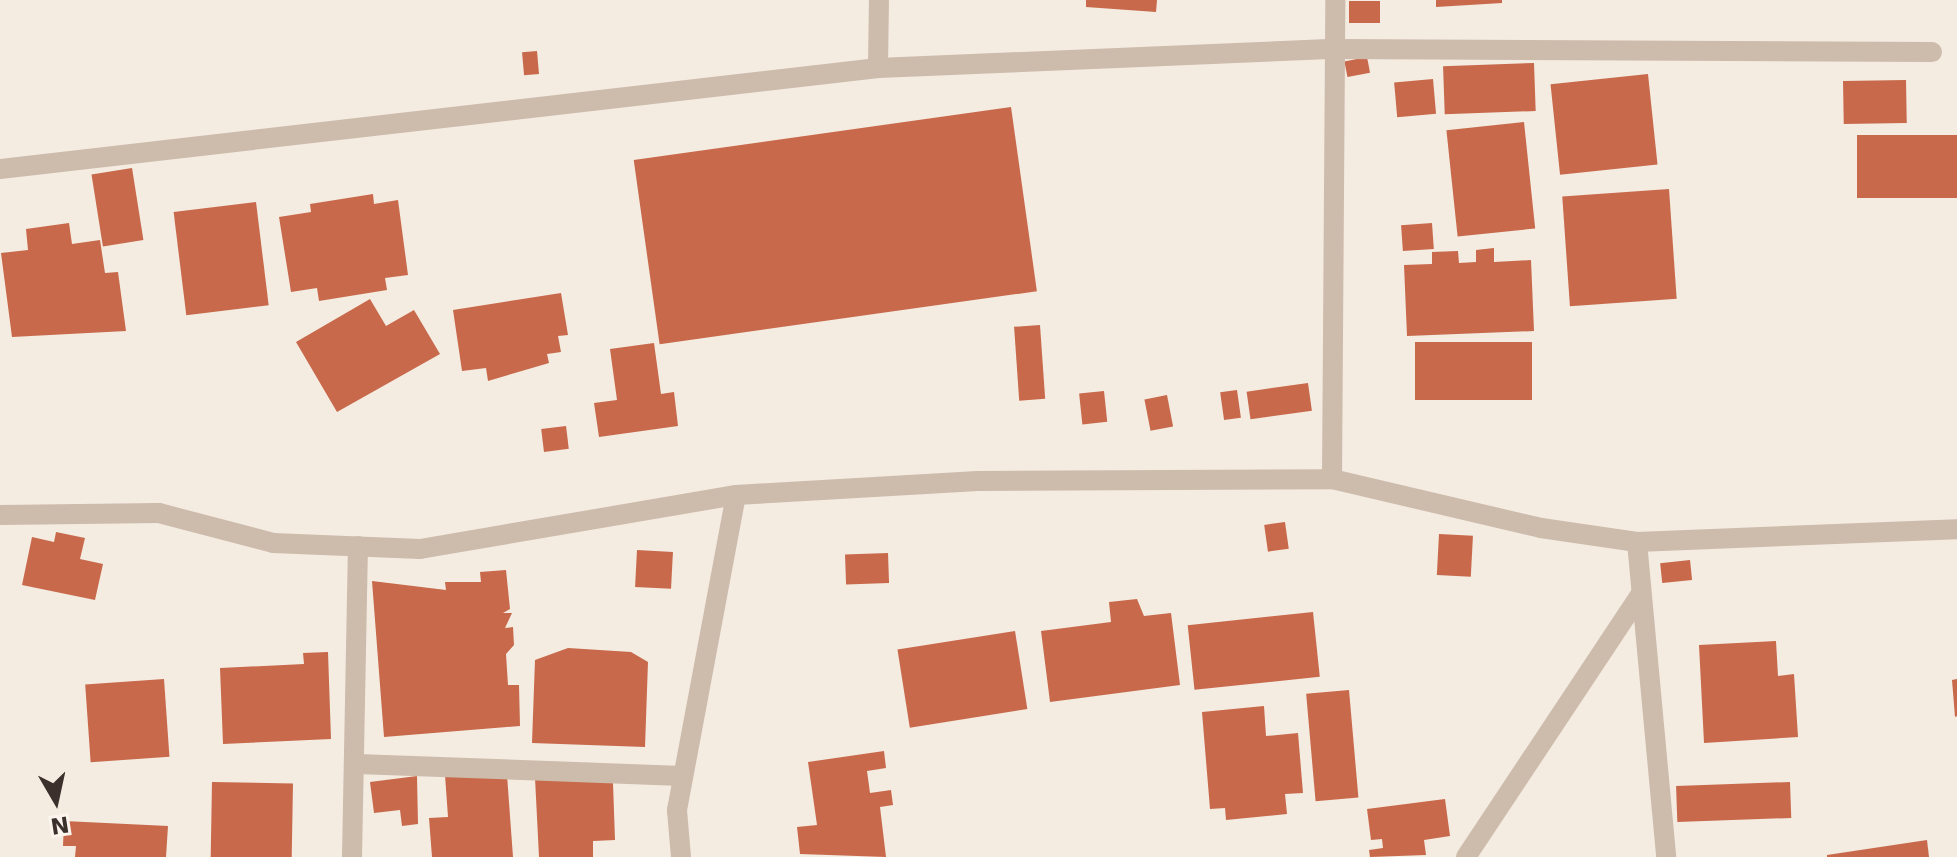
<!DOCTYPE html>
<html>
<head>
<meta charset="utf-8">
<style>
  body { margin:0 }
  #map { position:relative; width:1957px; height:857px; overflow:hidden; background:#f4ebe1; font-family:"DejaVu Sans",sans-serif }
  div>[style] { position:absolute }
  .building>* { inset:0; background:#c8694b; transform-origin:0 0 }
  .street>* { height:20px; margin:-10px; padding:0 10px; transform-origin:10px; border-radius:10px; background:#cdbbac }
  span { translate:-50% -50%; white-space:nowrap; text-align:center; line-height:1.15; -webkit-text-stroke:7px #fbf5ee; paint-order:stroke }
  .north { position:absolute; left:16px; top:761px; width:80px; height:80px; -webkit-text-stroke:6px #fbf5ee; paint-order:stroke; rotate:171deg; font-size:22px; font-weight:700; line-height:32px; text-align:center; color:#3b302b }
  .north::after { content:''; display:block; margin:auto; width:28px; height:36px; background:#3b302b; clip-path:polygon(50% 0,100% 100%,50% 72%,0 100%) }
</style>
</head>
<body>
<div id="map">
  <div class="building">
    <i style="clip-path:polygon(1086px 0,1157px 0,1156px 12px,1086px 7px)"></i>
    <i style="clip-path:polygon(1436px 0,1502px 0,1502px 3px,1436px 7px)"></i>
    <i style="left:1349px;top:1px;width:31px;height:22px"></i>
    <i style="left:537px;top:51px;width:23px;height:15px;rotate:85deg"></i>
    <i style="left:1367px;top:57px;width:16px;height:23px;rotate:79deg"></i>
    <i style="left:1534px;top:63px;width:48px;height:91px;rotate:88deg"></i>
    <i style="left:1648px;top:74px;width:91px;height:98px;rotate:84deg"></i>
    <i style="left:1433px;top:79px;width:35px;height:39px;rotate:85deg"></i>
    <i style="left:1906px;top:80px;width:43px;height:63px;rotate:89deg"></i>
    <i style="left:1011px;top:107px;width:186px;height:381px;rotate:82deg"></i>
    <i style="left:1524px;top:122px;width:107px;height:78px;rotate:84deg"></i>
    <i style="left:1857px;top:135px;width:100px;height:63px"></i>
    <i style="left:132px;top:168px;width:73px;height:41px;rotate:81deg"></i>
    <i style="left:1669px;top:189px;width:110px;height:107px;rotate:86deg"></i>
    <i style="clip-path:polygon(373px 194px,374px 204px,398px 200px,408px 275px,385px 278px,387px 290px,319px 301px,317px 288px,291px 292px,279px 217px,311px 212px,310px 204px)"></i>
    <i style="left:256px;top:202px;width:104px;height:83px;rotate:83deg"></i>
    <i style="clip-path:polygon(69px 223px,72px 244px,100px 240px,105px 273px,118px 272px,126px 331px,12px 337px,1px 253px,28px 250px,26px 229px)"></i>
    <i style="left:1432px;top:223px;width:26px;height:31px;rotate:86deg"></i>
    <i style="clip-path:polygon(1494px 248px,1494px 262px,1531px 260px,1534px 331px,1407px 336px,1404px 265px,1432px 264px,1432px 252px,1458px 251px,1459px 263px,1476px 262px,1476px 250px)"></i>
    <i style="clip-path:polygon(561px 293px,568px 335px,558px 336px,561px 352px,547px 354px,549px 363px,488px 381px,486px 368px,462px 371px,453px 310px)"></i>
    <i style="clip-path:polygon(370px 299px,386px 326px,414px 310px,440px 354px,337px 412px,296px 342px)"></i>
    <i style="left:1040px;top:325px;width:74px;height:26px;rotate:86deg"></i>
    <i style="left:1532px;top:342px;width:58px;height:117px;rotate:90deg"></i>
    <i style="clip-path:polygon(654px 343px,661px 394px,674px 392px,678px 426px,599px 437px,594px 403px,617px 400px,610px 349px)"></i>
    <i style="left:1308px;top:383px;width:28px;height:62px;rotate:82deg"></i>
    <i style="left:1237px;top:390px;width:28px;height:17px;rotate:82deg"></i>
    <i style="left:1104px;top:391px;width:31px;height:25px;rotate:84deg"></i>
    <i style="left:1167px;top:395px;width:32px;height:23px;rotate:79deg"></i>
    <i style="left:566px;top:426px;width:23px;height:25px;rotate:83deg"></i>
    <i style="left:1285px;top:522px;width:27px;height:21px;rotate:82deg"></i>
    <i style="clip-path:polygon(56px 532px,85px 538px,80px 559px,103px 564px,95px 600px,22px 585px,32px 537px,54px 542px)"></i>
    <i style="left:1439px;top:534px;width:34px;height:41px;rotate:3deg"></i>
    <i style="left:637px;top:550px;width:36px;height:37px;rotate:3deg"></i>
    <i style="left:888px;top:553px;width:30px;height:43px;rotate:88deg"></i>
    <i style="left:1690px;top:560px;width:20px;height:30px;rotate:84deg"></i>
    <i style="clip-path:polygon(506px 570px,510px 609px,503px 613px,512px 613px,505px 628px,513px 627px,514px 645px,506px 654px,508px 685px,519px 685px,520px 726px,384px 737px,372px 581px,446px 590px,445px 582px,481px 582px,480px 572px)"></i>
    <i style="clip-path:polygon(1137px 599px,1144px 616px,1171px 613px,1180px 685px,1050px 702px,1041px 631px,1111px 622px,1109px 602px)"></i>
    <i style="left:1313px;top:612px;width:65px;height:126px;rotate:84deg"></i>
    <i style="left:1015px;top:631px;width:79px;height:119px;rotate:81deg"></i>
    <i style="clip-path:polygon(1776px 641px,1778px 676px,1794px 674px,1798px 737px,1704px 743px,1699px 645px)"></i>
    <i style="clip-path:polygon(568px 648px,631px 652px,648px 662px,645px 747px,532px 743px,535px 660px)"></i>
    <i style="clip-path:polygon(328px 652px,331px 739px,223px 744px,220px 668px,304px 664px,303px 653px)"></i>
    <i style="left:164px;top:679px;width:78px;height:79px;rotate:86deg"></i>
    <i style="clip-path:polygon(1957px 679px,1957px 716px,1955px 717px,1952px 680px)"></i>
    <i style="left:1349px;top:690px;width:108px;height:43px;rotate:85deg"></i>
    <i style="clip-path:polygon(1264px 706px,1266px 736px,1298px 733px,1303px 793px,1285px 794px,1287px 814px,1226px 820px,1225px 808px,1210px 809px,1202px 712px)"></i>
    <i style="clip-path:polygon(884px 751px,886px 768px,867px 771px,870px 793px,891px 790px,893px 805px,880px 807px,886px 857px,800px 854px,797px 827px,817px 825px,808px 762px)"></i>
    <i style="clip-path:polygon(601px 774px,601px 783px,613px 783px,615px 840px,593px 841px,593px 857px,539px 857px,535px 778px)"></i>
    <i style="clip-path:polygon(445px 775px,507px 775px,513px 857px,432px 857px,429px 818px,448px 817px)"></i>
    <i style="clip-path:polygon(417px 776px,418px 824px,402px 826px,400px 810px,374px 813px,370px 782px)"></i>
    <i style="left:212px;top:782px;width:81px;height:75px;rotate:1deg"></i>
    <i style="left:1790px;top:782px;width:36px;height:114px;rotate:88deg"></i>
    <i style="clip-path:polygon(1445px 799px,1450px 836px,1424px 840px,1426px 855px,1370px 857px,1369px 850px,1383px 848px,1382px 839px,1371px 840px,1367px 809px)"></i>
    <i style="clip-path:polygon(64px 821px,168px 826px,166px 857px,75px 857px,76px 846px,63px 846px)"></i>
    <i style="clip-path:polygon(1927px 840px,1929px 857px,1827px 857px,1827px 855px)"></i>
  </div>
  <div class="street">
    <i style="left:878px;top:68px;width:68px;rotate:-89.2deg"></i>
    <i style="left:0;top:169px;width:884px;rotate:-6.56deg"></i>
    <i style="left:878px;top:68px;width:457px;rotate:-2.4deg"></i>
    <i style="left:1335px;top:49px;width:597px;rotate:0.29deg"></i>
    <i style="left:1332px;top:479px;width:479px;rotate:-89.6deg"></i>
    <i style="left:0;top:515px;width:159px;rotate:-0.7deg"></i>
    <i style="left:159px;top:513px;width:118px;rotate:14.7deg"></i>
    <i style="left:273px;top:543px;width:147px;rotate:2.3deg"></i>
    <i style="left:420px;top:549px;width:321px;rotate:-9.7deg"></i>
    <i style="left:736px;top:495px;width:242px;rotate:-3.3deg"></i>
    <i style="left:978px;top:481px;width:354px;rotate:-0.3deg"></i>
    <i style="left:1332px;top:479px;width:215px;rotate:13.2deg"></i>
    <i style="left:1541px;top:528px;width:97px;rotate:8.3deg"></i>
    <i style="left:1637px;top:542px;width:320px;rotate:-2.3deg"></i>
    <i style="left:1637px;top:542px;width:316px;rotate:84.7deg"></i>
    <i style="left:357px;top:764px;width:325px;rotate:2.1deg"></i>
    <i style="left:352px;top:857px;width:311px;rotate:-88.9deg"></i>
    <i style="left:681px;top:857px;width:47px;rotate:-94.9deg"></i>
    <i style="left:677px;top:810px;width:320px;rotate:-79.4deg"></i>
    <i style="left:1466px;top:857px;width:316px;rotate:-56.4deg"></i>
  </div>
  <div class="north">N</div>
</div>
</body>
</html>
